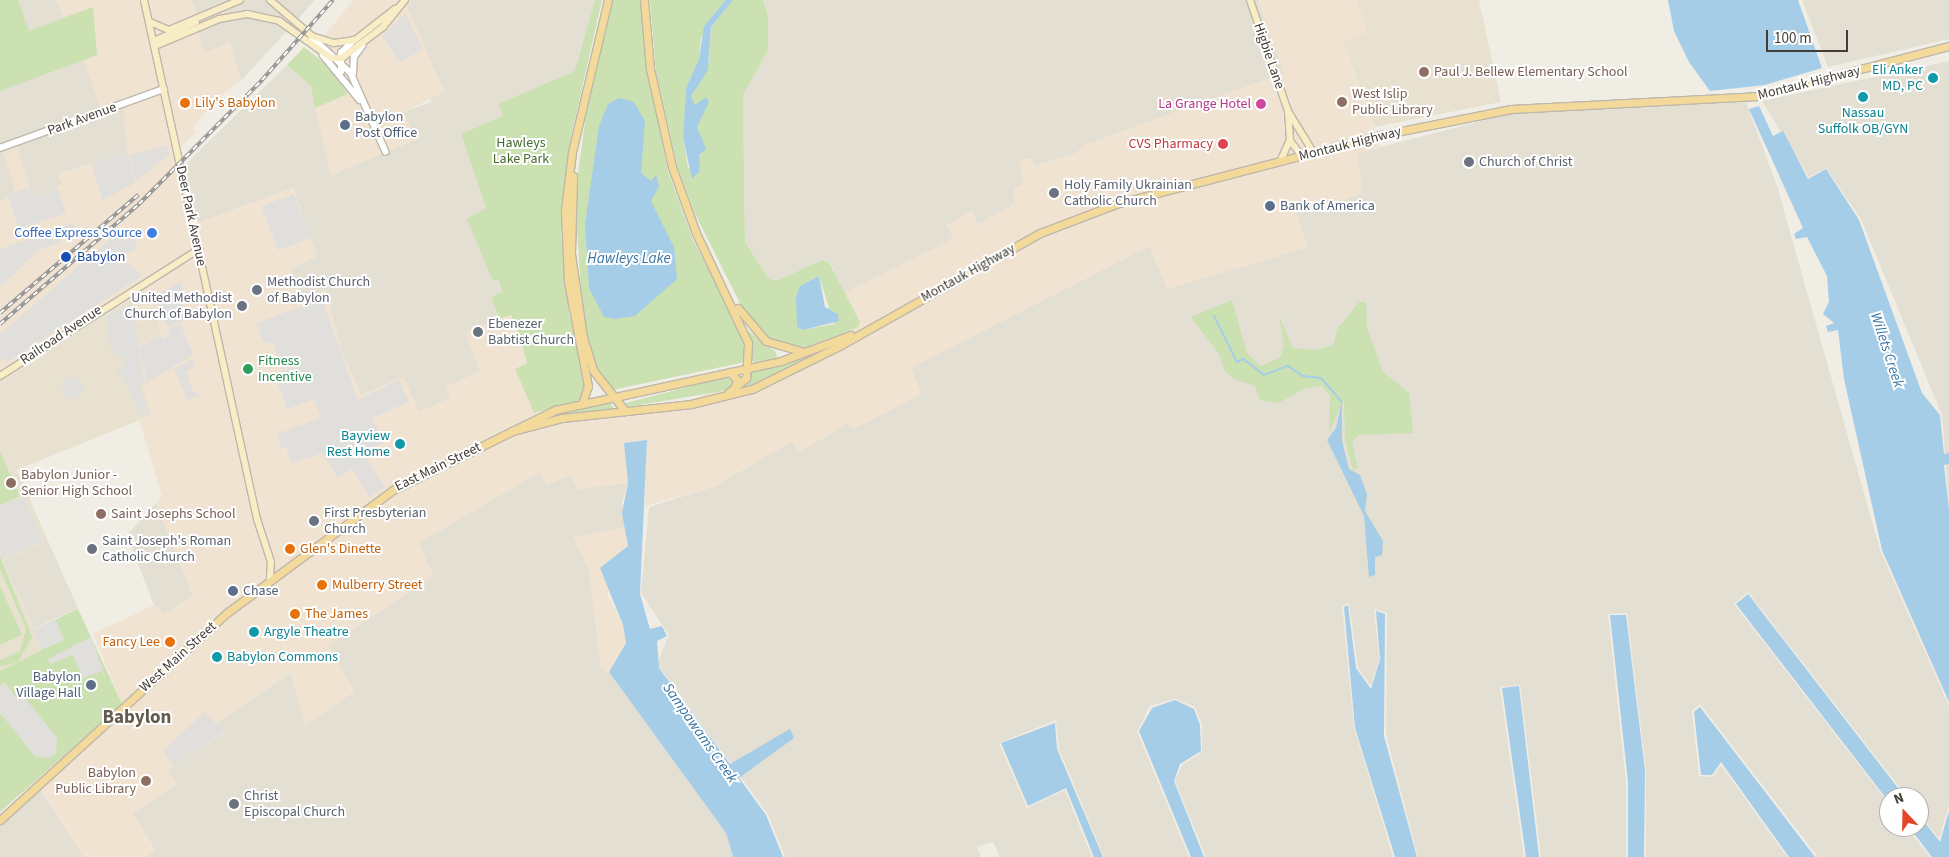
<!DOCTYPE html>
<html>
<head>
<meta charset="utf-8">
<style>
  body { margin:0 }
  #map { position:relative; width:1949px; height:857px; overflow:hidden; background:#f0ede5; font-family:"Source Sans 3",sans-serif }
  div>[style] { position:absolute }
  .residential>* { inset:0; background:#e4dfd3; transform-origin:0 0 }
  .commercial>* { inset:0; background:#f1e3d1 }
  .education>* { inset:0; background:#e8e1d0 }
  .green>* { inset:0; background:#cbe1b1 }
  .parking>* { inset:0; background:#e1dfdc; transform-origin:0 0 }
  .round { border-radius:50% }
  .water>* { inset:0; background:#a6cde8 }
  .stream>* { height:2px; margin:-1px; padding:0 1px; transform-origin:1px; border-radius:1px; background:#a6cde8 }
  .roads { filter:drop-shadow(1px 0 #beb7ab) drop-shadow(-1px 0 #beb7ab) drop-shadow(0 1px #beb7ab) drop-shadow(0 -1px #beb7ab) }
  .tertiary>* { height:5.5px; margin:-2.75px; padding:0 2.75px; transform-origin:2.75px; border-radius:2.75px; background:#fff }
  .secondary>* { height:6px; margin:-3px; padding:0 3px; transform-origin:3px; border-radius:3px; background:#f9edc6 }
  .primary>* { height:7px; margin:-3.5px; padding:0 3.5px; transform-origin:3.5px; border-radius:3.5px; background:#f4da9a }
  .rail>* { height:4px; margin-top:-2px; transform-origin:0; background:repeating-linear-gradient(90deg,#fff 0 5.5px,#939393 0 11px); box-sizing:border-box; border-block:1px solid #939393 }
  .dots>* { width:14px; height:14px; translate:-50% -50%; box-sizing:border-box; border:2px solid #fff; border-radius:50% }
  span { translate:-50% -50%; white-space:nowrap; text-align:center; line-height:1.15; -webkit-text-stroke:4px #fff; paint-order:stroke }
  .street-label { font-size:14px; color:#423d35 }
  .culture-label { font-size:14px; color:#0d838f }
  .right { translate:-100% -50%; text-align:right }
  .left { translate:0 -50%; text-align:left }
  .education-label { font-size:14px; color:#785e54 }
  .food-label { font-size:14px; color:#c56008 }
  .hotel-label { font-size:14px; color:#b23c85 }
  .service-label { font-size:14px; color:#4e5e75 }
  .park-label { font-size:14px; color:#466d2f }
  .health-label { font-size:14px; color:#be3a42 }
  .worship-label { font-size:14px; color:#5b616d }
  .shop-label { font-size:14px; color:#366cbe }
  .transit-label { font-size:14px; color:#164399 }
  .leisure-label { font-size:14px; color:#27864d }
  .water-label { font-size:15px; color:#3976a2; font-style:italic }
  .district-label { font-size:19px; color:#645b4d; font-weight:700 }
  .north { position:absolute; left:1879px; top:787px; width:50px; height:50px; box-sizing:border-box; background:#fff; border:1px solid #b3b1ae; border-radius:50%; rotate:339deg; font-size:14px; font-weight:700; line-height:20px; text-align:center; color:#423d35 }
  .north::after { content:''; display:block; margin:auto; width:18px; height:22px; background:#e44427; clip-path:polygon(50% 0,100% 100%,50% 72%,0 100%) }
  .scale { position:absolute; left:1766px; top:30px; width:82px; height:22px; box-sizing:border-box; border:2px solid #423d35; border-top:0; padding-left:6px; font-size:15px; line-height:18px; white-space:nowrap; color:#423d35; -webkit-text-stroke:4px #fff; paint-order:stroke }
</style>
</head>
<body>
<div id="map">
  <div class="residential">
    <i style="clip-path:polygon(0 0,315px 0,241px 81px,230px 42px,205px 54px,197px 31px,170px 116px,125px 129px,128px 151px,59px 174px,63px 185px,0 241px)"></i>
    <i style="clip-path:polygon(411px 0,595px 0,576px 71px,499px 104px,503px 116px,461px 134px,486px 208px,493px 281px,497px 280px,502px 292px,491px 297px,499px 319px,481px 371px,447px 387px,451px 398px,419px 412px,403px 377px,361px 395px,342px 352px,325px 290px,303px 301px,290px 269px,317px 256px,293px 188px,195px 224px,183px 167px,287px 65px,311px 86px,331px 175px,415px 140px,403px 112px,431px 102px,430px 97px,444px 91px,406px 6px)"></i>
    <i style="clip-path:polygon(763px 0,1258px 0,1284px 73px,1082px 146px,1077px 153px,1035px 166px,1019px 159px,1024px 184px,1014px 204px,977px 225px,973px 211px,947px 225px,954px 239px,845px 293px,830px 262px,822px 260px,776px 281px,768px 278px,745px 242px,743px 95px,768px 50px,768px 16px)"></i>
    <i style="clip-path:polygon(1802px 0,1949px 0,1949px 39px,1828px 67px)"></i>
    <i style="clip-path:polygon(1949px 61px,1949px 507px,1942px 415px,1861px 219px,1826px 168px,1809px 177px,1762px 101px)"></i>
    <i style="clip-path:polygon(1746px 102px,1777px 186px,1880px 550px,1949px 706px,1949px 805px,1939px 839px,1919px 812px,1919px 797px,1907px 797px,1748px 592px,1734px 604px,1889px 804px,1889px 827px,1906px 827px,1930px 857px,1818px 857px,1700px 704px,1692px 711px,1699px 776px,1713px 777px,1721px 765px,1787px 857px,1646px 857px,1646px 771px,1627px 613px,1608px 614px,1626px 782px,1626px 857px,1541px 857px,1520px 685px,1500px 687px,1524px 857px,1418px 857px,1386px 735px,1387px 613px,1374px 609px,1379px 659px,1371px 686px,1358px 668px,1349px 603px,1342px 606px,1354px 728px,1393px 857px,1206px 857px,1175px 781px,1182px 765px,1202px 752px,1202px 724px,1195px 707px,1175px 699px,1150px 706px,1137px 731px,1189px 857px,1104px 857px,1059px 749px,1056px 720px,999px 743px,1027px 808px,1065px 790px,1092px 857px,1000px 857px,993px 842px,977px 847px,981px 857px,785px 857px,768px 814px,657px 664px,669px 635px,641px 593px,649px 507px,715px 486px,833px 417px,855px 428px,921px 394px,910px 368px,1149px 246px,1307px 248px,1285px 172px,1516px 112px)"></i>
    <i style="clip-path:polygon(540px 472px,571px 475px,578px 489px,628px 483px,622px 503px,625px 528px,573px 537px,589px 569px,601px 668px,609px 672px,726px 833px,733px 857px,146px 857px,155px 850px,132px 813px,177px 784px,167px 770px,224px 733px,216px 723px,291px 672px,354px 692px,328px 646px,433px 575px,418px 543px)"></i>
    <i style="clip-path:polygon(156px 503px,193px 595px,164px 615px,154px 605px,127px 535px)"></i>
    <i style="left:48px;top:541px;width:74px;height:49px;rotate:66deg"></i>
    <i style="clip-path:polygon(40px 789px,84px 857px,0 857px,0 827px)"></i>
  </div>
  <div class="commercial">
    <i style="clip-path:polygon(56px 0,192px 0,198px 15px,192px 18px,205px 54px,230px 42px,241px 81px,215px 100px,193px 128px,197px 132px,179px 148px,195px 224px,292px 188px,317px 256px,290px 269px,302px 300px,325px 290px,342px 352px,361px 395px,403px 377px,419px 412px,450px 398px,446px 387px,480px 371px,465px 333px,511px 314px,527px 363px,515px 369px,537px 418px,554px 421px,670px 409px,814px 349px,860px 321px,845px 293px,953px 239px,947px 225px,973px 211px,977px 225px,1014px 204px,1014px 189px,1024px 184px,1019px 159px,1032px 159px,1035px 166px,1077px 153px,1082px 146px,1284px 73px,1258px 0,1357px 0,1367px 33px,1343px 42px,1380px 147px,1358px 153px,1362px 193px,1325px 208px,1323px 200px,1296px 209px,1307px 248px,1167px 289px,1149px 246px,911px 368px,922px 394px,855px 428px,847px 424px,798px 453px,793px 441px,715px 486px,645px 506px,647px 440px,624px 443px,628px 483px,578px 489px,571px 475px,547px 485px,540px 472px,419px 543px,433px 575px,329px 646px,354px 692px,305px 725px,290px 672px,216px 723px,224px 732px,168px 770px,177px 784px,132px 813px,155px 851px,146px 857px,84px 857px,41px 789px,33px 795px,26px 788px,122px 704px,93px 634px,154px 605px,164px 614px,193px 595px,156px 503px,162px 496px,139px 420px,152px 415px,142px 386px,146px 383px,138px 346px,156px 315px,137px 323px,131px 298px,0 383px,0 201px,15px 191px,1px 147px,16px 142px,32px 195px,62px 185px,58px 175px,128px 151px,122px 104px,101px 111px,84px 61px,97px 55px,92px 7px,64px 17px)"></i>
    <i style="clip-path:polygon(353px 0,411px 0,407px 6px,444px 92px,404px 112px,415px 140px,331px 175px,315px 108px,348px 94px,325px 35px)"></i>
    <i style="clip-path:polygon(625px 528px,628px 546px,607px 594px,623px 625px,626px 643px,609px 672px,601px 668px,589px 569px,573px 537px)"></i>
  </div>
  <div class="education">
    <i style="clip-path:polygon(1357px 0,1479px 0,1501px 102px,1374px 127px,1343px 41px,1367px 33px)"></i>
    <i style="clip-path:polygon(132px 298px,137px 323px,156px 315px,160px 333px,138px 347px,146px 383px,142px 386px,152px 415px,17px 470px,48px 541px,3px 561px,42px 650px,0 671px,0 383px)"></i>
  </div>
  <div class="green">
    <i style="clip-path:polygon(0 0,18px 0,29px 31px,93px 7px,97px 55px,0 91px)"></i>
    <i style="clip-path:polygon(595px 0,602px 0,571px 137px,561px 230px,569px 313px,586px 387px,580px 400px,534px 413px,515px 369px,527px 363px,520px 338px,511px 315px,499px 319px,491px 297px,502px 292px,498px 280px,493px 281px,467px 219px,486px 208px,461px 134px,503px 116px,498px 104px,575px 71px)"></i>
    <i style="clip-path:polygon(613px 0,641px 0,648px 74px,668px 171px,693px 240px,742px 333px,745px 362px,612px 390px,594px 365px,583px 322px,575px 196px,586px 114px)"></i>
    <i style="clip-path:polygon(evenodd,650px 0,726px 0,701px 38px,699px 59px,686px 88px,683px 138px,688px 168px,699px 162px,703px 145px,697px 127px,702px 104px,695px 105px,691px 96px,709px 63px,711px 27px,733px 0,763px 0,768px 16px,768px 50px,743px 95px,745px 242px,768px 278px,776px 281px,822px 260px,829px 262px,860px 322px,858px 327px,802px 350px,768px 339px,746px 315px,695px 214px,678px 168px,656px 72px,650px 0,819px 276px,834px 324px,803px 330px,797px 327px,800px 286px,819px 276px)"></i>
    <i style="clip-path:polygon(304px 47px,328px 66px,348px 94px,315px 108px,311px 86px,287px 65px)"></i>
    <i style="clip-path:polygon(1232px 300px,1247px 353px,1260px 366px,1280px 358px,1284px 346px,1279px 316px,1293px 348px,1315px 350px,1333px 345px,1338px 328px,1359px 302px,1366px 302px,1367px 328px,1383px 372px,1409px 393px,1413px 433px,1359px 435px,1352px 442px,1358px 468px,1353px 470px,1345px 440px,1344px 399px,1329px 433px,1330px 396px,1322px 386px,1303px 389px,1279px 403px,1260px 400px,1255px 386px,1234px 379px,1224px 370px,1219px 354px,1191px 317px)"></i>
    <i style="clip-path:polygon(747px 330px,776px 352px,777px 358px,753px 363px)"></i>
    <i style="clip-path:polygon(817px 354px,747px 388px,746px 386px,752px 372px)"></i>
    <i style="clip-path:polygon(730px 376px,736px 382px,729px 390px,627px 407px,622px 404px)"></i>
    <i style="clip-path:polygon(609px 401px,614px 409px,553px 416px,580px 407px)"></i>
    <i style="clip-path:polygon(0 452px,20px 496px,0 505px)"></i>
    <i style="clip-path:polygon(0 556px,32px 637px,18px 662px,0 667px,0 660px,20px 651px,26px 629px,0 569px)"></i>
    <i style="clip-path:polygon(0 586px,22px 635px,0 645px)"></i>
    <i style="clip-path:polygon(78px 609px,122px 704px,0 812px,0 671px,42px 650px,33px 630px)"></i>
  </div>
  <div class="parking">
    <i style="clip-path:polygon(406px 13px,423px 50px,399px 62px,382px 36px)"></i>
    <i style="clip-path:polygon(167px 145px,169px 154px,136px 182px,130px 155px)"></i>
    <i style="clip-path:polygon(128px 151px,135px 183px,103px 200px,91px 164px)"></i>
    <i style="clip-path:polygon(57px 187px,66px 213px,19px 229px,7px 195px,28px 188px,32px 196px)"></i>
    <i style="left:294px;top:194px;width:47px;height:35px;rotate:69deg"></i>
    <i style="clip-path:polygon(73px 223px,76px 228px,58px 243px,39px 250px,0 287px,0 249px)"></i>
    <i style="clip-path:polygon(123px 228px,133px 228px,137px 249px,120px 256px,142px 276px,7px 362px,0 358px,0 334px)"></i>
    <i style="clip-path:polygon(180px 282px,184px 290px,178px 294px,187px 317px,168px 328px,163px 319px,169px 315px,162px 318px,153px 296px)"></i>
    <i style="clip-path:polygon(322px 299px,358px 400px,399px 380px,409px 402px,372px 418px,384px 443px,363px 452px,385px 487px,369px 497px,352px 468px,338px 478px,322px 453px,291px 464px,286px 447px,281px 449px,277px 434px,321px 418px,314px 399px,287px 409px,274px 374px,296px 366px,282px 369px,272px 342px,264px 344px,256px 323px)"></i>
    <i style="clip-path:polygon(118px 310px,134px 311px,143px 381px,139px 385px,150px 413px,140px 417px,126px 383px,116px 371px,125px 363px,124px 358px,111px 352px,105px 316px)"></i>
    <i style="clip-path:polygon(180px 323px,193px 355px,147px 382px,139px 348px,160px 334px,164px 339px,170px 336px,167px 330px)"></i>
    <i style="clip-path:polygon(192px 359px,195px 367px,186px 371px,193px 391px,200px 395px,187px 400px,174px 369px)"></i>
    <i class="round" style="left:62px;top:377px;width:22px;height:22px"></i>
    <i style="clip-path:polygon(24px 496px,43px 541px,1px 559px,0 506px)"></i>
    <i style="left:56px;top:620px;width:22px;height:25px;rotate:68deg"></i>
    <i style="clip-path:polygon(91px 637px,107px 682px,102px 671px,83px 678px,73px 655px,50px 664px,48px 659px)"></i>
    <i style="clip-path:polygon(5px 683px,15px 696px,25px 698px,57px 738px,56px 754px,50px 758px,35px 756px,0 713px,0 685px)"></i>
    <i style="clip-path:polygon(205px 712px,224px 732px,173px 766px,163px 750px)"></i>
  </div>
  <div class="water">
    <i style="clip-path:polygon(726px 0,733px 0,711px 27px,708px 70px,691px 96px,695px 105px,706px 97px,709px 102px,697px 127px,706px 149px,700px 154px,699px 172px,692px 179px,683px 138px,686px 88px,699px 59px,704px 26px)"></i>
    <i style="clip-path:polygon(1668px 0,1798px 0,1822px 68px,1765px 85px,1710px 91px,1689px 62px,1674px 31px)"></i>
    <i style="clip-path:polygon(620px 98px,634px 102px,645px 121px,641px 173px,651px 181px,656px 175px,659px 186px,651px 201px,674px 247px,677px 279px,635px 316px,615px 319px,604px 317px,589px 288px,585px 225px,599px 126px,608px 104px)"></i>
    <i style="clip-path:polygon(1759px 106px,1773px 136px,1783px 131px,1808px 179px,1826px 169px,1859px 220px,1922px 393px,1940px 415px,1944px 454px,1949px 453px,1949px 464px,1944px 465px,1949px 510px,1949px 702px,1882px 550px,1844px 379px,1838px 330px,1828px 332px,1826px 326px,1834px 323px,1823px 314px,1829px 302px,1827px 276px,1807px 237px,1796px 239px,1794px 234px,1803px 228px,1749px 109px)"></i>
    <i style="clip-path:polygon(819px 276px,825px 307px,838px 314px,839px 321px,803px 330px,797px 327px,796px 297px,800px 286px)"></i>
    <i style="clip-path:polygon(1342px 400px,1342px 441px,1349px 469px,1360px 475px,1367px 494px,1365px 511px,1383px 541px,1382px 555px,1375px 557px,1375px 575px,1369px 577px,1364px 516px,1327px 440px,1336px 428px)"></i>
    <i style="clip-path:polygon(647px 440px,640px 594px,650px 629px,662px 626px,667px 636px,657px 641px,659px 668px,730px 764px,790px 729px,794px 738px,739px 778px,766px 815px,783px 857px,733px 857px,726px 833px,609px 672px,626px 643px,623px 625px,600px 568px,628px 546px,622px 513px,628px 483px,624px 443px)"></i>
    <i style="clip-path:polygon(1748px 594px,1905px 797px,1889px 797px,1889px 802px,1736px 604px)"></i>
    <i style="clip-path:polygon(1348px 605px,1356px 668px,1371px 689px,1380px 659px,1376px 611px,1385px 614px,1384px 736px,1417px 857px,1395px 857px,1355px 728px,1344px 607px)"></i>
    <i style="clip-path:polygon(1610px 615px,1626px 615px,1645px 771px,1644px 857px,1628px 857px,1628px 782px)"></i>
    <i style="clip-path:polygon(1519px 686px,1539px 857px,1526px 857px,1502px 688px)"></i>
    <i style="clip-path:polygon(1175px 700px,1194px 709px,1200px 725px,1201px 751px,1180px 764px,1174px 781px,1204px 857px,1191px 857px,1139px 731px,1152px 708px)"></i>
    <i style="clip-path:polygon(1700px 707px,1815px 857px,1789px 857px,1721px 762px,1712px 775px,1701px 775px,1694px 712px)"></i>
    <i style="clip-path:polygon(1055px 723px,1057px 749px,1103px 857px,1094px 857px,1066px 788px,1028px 806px,1001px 743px)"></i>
    <i style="clip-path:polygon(1949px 811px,1949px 857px,1932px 857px,1909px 827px,1919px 827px,1919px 815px,1940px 842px)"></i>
  </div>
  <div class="stream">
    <i style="left:1214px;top:316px;width:51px;rotate:63.4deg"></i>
    <i style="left:1237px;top:362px;width:7px;rotate:-27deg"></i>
    <i style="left:1243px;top:359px;width:26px;rotate:37deg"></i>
    <i style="left:1264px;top:375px;width:26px;rotate:-21deg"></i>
    <i style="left:1288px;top:366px;width:18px;rotate:34deg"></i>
    <i style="left:1303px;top:376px;width:18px;rotate:6deg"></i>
    <i style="left:1321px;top:378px;width:32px;rotate:49deg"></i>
  </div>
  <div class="roads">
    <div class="tertiary">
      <i style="left:312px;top:37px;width:53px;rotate:42.7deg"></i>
      <i style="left:351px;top:73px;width:86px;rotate:66.1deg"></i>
      <i style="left:323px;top:55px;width:58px;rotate:50.6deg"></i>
      <i style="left:341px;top:72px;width:19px;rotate:-90deg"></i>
      <i style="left:341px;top:53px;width:18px;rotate:-45deg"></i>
      <i style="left:353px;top:74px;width:17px;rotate:-87deg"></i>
      <i style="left:354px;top:57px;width:14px;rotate:-54deg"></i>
      <i style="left:0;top:148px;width:174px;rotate:-19.8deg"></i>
    </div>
    <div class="secondary">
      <i style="left:144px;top:0;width:531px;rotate:77.72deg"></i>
      <i style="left:257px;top:519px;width:45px;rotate:72deg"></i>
      <i style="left:271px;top:562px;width:16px;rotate:94deg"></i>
      <i style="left:270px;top:0;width:55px;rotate:40.6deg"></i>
      <i style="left:312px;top:36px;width:23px;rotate:18deg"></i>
      <i style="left:334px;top:43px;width:21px;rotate:-8deg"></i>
      <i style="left:355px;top:40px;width:51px;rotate:-37.8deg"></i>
      <i style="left:1250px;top:0;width:117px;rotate:71.1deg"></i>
      <i style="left:1288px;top:111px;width:48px;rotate:58.6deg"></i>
      <i style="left:150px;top:22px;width:21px;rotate:23deg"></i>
      <i style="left:169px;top:30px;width:77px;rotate:-22.9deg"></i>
      <i style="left:154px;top:41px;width:46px;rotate:-24.3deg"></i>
      <i style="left:155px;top:46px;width:69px;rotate:-22.9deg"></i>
      <i style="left:219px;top:19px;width:28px;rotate:-10deg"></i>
      <i style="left:247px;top:14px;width:33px;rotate:12deg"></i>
      <i style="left:279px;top:21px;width:64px;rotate:35.4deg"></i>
      <i style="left:331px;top:58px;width:11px"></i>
      <i style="left:342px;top:58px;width:51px;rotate:-37.1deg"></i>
      <i style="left:383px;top:27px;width:35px;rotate:-51deg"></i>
      <i style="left:1291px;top:142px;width:18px;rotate:52deg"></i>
      <i style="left:1280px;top:162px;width:24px;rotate:-66deg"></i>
      <i style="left:1290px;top:140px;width:28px;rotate:-94deg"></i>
      <i style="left:0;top:376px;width:236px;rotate:-32.5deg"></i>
    </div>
    <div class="primary">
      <i style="left:644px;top:0;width:69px;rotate:85deg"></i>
      <i style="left:650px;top:69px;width:100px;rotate:77.3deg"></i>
      <i style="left:672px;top:167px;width:70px;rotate:70deg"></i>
      <i style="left:696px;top:233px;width:122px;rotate:64.7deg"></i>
      <i style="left:748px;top:343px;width:35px;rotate:93deg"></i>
      <i style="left:746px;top:378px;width:23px;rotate:140deg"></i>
      <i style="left:573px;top:176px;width:78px;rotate:91.5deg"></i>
      <i style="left:571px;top:254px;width:84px;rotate:81.8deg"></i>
      <i style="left:583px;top:337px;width:34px;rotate:73deg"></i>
      <i style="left:593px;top:370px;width:52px;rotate:52deg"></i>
      <i style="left:738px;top:308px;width:43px;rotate:49.7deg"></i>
      <i style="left:766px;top:341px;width:40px;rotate:16deg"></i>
      <i style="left:730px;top:372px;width:11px;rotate:49deg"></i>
      <i style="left:737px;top:380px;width:10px;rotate:107deg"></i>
      <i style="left:583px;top:401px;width:16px;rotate:-72deg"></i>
      <i style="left:588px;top:386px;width:106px;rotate:-100.9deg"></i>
      <i style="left:568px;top:282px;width:72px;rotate:-92.4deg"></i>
      <i style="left:565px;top:210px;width:58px;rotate:-83.1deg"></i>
      <i style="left:572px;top:152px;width:156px;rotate:-76.7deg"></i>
      <i style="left:512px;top:431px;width:52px;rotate:-14.6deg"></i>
      <i style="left:562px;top:418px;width:130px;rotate:-6.2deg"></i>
      <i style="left:691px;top:404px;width:63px;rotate:-13.8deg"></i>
      <i style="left:752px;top:389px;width:99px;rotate:-26.3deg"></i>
      <i style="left:841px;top:345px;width:228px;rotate:-29.4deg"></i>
      <i style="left:1040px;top:233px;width:85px;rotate:-20.8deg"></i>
      <i style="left:1119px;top:203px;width:266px;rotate:-14.6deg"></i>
      <i style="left:1376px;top:136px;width:138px;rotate:-11.3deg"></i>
      <i style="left:1511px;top:109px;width:246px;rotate:-3deg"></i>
      <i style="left:1757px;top:96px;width:198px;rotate:-14.6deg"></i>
      <i style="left:0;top:820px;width:309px;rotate:-42.4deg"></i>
      <i style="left:228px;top:612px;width:205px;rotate:-36.5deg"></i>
      <i style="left:393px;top:490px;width:181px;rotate:-26.3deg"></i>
      <i style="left:555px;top:410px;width:231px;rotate:-12.2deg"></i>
      <i style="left:781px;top:361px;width:74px;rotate:-20.6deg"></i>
    </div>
  </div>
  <div class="rail">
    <i style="left:0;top:313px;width:182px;rotate:-40.5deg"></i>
    <i style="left:0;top:324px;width:184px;rotate:-40.8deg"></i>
    <i style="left:139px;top:204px;width:175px;rotate:-45.2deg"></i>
    <i style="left:262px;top:80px;width:107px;rotate:-48.4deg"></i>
  </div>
  <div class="dots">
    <i style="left:1424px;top:72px;background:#8d6e63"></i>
    <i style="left:1933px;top:78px;background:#0f9aa8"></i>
    <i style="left:1863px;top:97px;background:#0f9aa8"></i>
    <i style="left:1342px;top:102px;background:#8d6e63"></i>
    <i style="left:185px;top:103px;background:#e8710a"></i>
    <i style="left:1261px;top:104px;background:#d1479c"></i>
    <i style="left:345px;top:125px;background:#5c6f8a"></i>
    <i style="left:1223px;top:144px;background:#e0444e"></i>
    <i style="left:1469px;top:162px;background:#6b7280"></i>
    <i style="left:1054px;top:193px;background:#6b7280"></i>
    <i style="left:1270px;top:206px;background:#5c6f8a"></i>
    <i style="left:152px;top:233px;background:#3f7fe0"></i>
    <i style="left:66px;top:257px;background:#1a4fb4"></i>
    <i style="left:257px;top:290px;background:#6b7280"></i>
    <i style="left:242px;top:306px;background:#6b7280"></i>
    <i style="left:478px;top:332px;background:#6b7280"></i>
    <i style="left:248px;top:369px;background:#2e9e5b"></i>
    <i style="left:400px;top:444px;background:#0f9aa8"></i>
    <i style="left:11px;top:483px;background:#8d6e63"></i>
    <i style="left:101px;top:514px;background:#8d6e63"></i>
    <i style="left:314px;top:521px;background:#6b7280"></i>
    <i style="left:92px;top:549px;background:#6b7280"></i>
    <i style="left:290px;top:549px;background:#e8710a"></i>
    <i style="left:322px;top:585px;background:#e8710a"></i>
    <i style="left:233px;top:591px;background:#5c6f8a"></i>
    <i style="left:295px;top:614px;background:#e8710a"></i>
    <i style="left:254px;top:632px;background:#0f9aa8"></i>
    <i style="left:170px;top:642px;background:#e8710a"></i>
    <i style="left:217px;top:657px;background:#0f9aa8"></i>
    <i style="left:91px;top:685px;background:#5c6f8a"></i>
    <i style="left:146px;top:781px;background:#8d6e63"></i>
    <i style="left:234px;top:804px;background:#6b7280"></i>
  </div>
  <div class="street-label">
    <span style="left:1269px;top:56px;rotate:71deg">Higbie Lane</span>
    <span style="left:1809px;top:83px;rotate:-14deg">Montauk Highway</span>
    <span style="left:82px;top:119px;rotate:-20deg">Park Avenue</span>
    <span style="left:1350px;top:144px;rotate:-14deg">Montauk Highway</span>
    <span style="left:191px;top:216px;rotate:78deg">Deer Park Avenue</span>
    <span style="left:968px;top:273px;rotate:-29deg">Montauk Highway</span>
    <span style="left:61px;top:335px;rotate:-34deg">Railroad Avenue</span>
    <span style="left:438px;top:467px;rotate:-26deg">East Main Street</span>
    <span style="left:178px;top:657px;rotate:-42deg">West Main Street</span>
  </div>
  <div class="culture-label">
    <span class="right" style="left:1923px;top:78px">Eli Anker<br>MD, PC</span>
    <span style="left:1863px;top:121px">Nassau<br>Suffolk OB/GYN</span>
    <span class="right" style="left:390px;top:444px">Bayview<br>Rest Home</span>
    <span class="left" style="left:264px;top:632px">Argyle Theatre</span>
    <span class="left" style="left:227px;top:657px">Babylon Commons</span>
  </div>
  <div class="education-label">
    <span class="left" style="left:1434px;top:72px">Paul J. Bellew Elementary School</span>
    <span class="left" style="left:1352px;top:102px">West Islip<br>Public Library</span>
    <span class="left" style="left:21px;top:483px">Babylon Junior -<br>Senior High School</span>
    <span class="left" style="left:111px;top:514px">Saint Josephs School</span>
    <span class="right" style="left:136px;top:781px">Babylon<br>Public Library</span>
  </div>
  <div class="food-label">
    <span class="left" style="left:195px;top:103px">Lily's Babylon</span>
    <span class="left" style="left:300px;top:549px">Glen's Dinette</span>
    <span class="left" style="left:332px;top:585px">Mulberry Street</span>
    <span class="left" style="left:305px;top:614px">The James</span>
    <span class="right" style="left:160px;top:642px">Fancy Lee</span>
  </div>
  <div class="hotel-label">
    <span class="right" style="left:1251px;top:104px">La Grange Hotel</span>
  </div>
  <div class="service-label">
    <span class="left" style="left:355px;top:125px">Babylon<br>Post Office</span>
    <span class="left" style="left:1280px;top:206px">Bank of America</span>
    <span class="left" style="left:243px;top:591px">Chase</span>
    <span class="right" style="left:81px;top:685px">Babylon<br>Village Hall</span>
  </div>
  <div class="park-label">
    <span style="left:521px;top:151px">Hawleys<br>Lake Park</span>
  </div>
  <div class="health-label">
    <span class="right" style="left:1213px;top:144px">CVS Pharmacy</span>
  </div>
  <div class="worship-label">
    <span class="left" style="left:1479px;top:162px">Church of Christ</span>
    <span class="left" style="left:1064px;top:193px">Holy Family Ukrainian<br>Catholic Church</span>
    <span class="left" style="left:267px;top:290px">Methodist Church<br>of Babylon</span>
    <span class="right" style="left:232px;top:306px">United Methodist<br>Church of Babylon</span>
    <span class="left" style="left:488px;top:332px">Ebenezer<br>Babtist Church</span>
    <span class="left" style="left:324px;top:521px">First Presbyterian<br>Church</span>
    <span class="left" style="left:102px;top:549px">Saint Joseph's Roman<br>Catholic Church</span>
    <span class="left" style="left:244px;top:804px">Christ<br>Episcopal Church</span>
  </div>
  <div class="shop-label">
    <span class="right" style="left:142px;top:233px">Coffee Express Source</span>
  </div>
  <div class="transit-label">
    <span class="left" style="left:77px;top:257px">Babylon</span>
  </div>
  <div class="leisure-label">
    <span class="left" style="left:258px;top:369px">Fitness<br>Incentive</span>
  </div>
  <div class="water-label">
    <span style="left:629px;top:259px">Hawleys Lake</span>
    <span style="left:1887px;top:350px;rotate:72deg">Willets Creek</span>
    <span style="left:700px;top:733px;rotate:55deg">Sampawams Creek</span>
  </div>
  <div class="district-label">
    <span style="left:137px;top:718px">Babylon</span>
  </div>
  <div class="north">N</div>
  <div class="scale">100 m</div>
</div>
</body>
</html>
